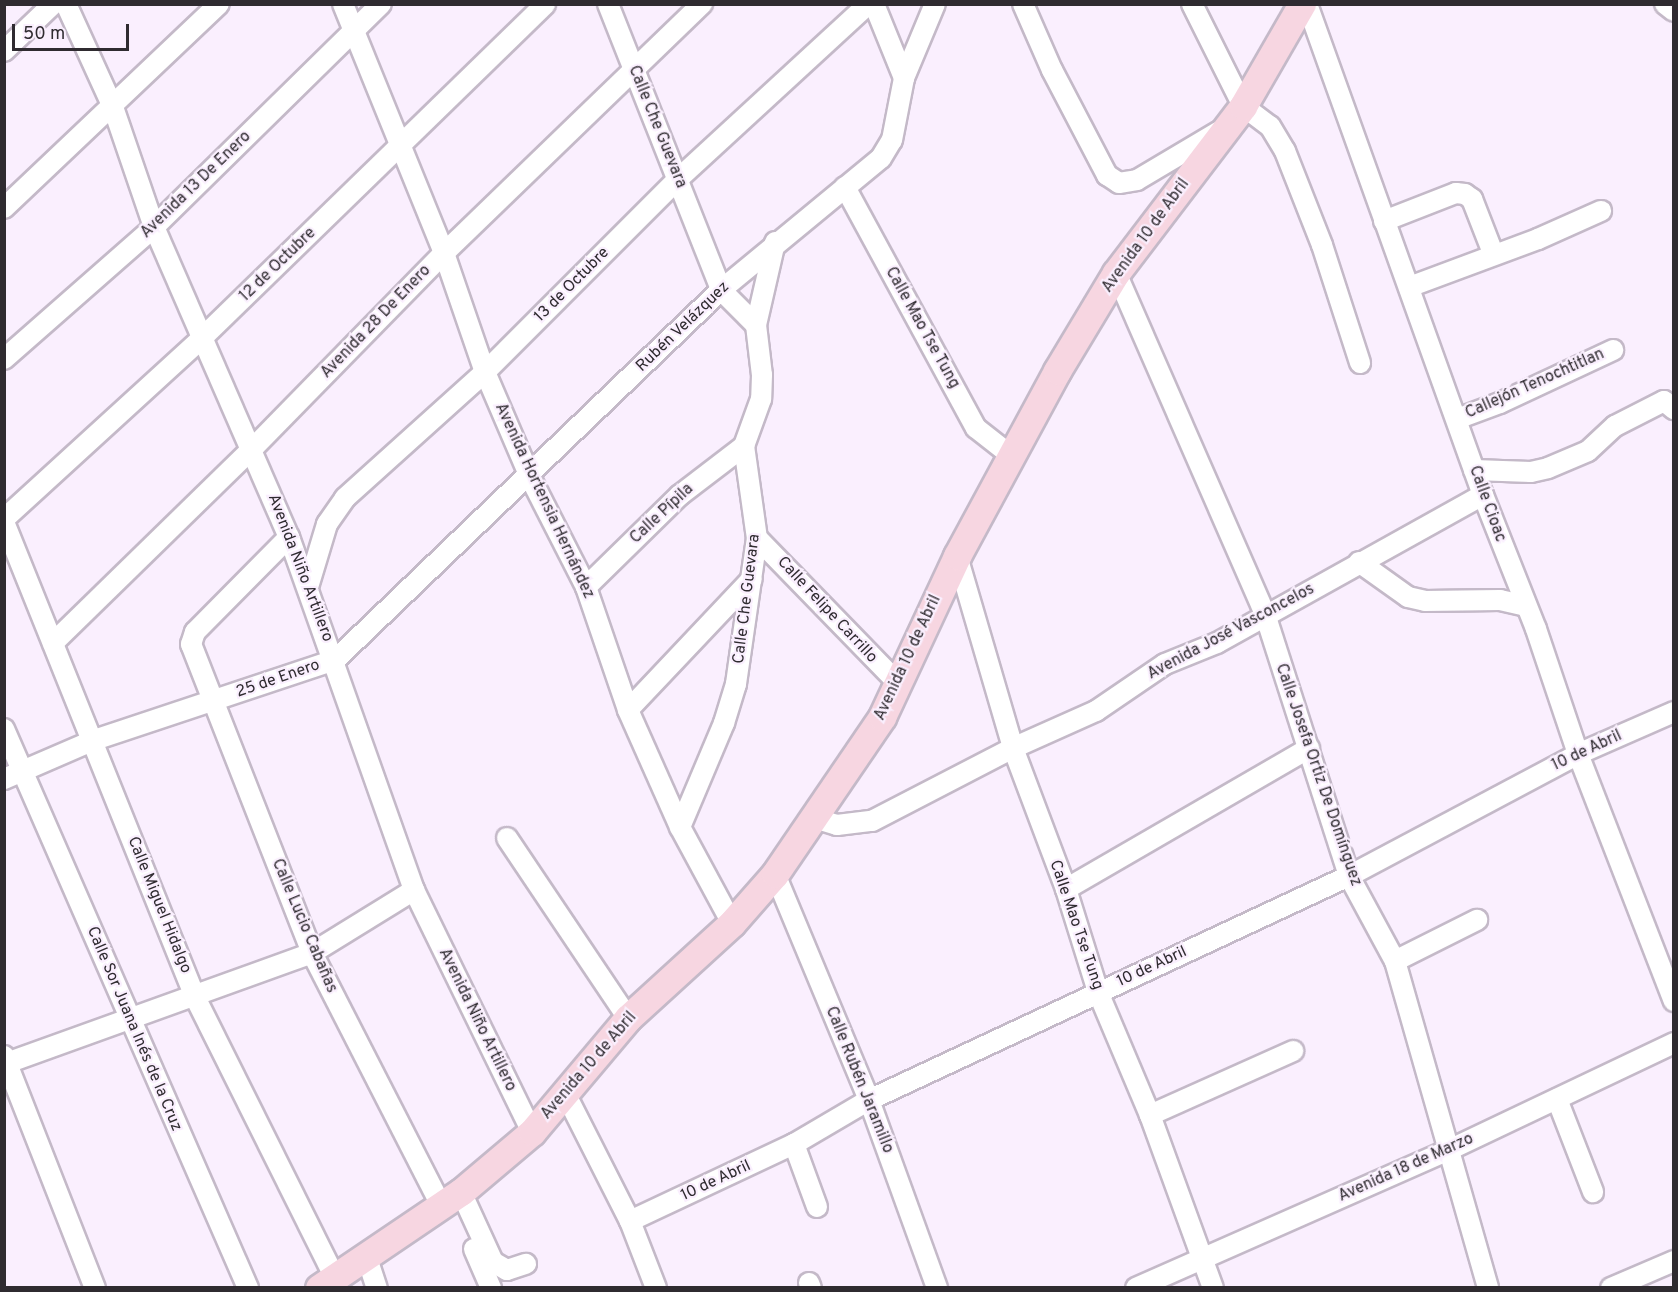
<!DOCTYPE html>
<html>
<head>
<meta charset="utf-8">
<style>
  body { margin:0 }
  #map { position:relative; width:1678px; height:1292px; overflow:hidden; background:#faeffe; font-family:Overpass,sans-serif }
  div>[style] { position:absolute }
  .roads { filter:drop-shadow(2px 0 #c4b9c8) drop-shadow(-2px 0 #c4b9c8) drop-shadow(0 2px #c4b9c8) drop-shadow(0 -2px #c4b9c8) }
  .street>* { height:20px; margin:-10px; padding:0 10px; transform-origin:10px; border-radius:10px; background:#fff }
  .secondary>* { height:27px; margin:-13.5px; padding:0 13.5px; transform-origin:13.5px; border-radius:13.5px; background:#f7d6e1 }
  span { translate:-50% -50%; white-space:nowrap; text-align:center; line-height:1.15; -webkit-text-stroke:4.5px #faeffe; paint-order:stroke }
  .street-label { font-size:16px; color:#2f2b30 }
  .frame { position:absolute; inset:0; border:6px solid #2f2b30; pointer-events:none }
  .scale { position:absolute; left:12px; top:24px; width:117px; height:27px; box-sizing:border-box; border:3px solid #2f2b30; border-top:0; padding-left:8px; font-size:18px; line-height:21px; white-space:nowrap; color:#2f2b30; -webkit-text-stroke:4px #faeffe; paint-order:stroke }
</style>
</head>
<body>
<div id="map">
  <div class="roads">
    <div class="street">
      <i style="left:66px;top:4px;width:113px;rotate:65.5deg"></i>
      <i style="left:113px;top:107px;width:127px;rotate:71.1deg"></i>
      <i style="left:154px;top:227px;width:338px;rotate:66.5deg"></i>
      <i style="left:289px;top:537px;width:374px;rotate:70.5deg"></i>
      <i style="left:414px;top:890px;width:269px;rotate:64deg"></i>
      <i style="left:343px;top:4px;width:269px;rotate:67.9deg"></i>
      <i style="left:444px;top:253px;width:126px;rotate:71deg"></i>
      <i style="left:485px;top:372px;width:114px;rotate:66.8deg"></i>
      <i style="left:530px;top:477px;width:123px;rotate:63deg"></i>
      <i style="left:586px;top:587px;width:130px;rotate:71.1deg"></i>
      <i style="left:628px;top:710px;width:128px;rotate:66deg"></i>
      <i style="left:680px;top:827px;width:109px;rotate:61.6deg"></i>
      <i style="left:608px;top:4px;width:308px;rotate:68.4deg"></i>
      <i style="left:721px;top:290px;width:49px;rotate:45deg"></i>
      <i style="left:756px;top:325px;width:50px;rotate:83.2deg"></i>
      <i style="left:762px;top:375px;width:24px;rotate:92deg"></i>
      <i style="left:761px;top:399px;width:50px;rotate:109.9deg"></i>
      <i style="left:744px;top:446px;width:93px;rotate:82deg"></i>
      <i style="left:757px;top:538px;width:148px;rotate:98.2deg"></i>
      <i style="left:736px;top:684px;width:41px;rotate:107.1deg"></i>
      <i style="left:724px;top:723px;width:113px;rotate:112.9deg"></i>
      <i style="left:874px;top:4px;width:80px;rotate:67.9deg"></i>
      <i style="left:1023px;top:4px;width:72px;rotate:66.3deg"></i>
      <i style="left:1052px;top:70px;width:119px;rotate:62.4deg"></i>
      <i style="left:1107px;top:175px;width:14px;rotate:34deg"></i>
      <i style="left:1119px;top:183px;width:18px;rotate:-9deg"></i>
      <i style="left:1137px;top:180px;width:94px;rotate:-30.7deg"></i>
      <i style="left:1192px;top:4px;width:114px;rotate:63.4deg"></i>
      <i style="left:1243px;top:106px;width:34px;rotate:37deg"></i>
      <i style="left:1270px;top:126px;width:29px;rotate:59deg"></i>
      <i style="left:1285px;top:151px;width:101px;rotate:68.5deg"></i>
      <i style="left:1322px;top:245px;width:124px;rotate:72.1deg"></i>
      <i style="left:1307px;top:4px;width:522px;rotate:70.28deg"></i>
      <i style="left:1483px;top:495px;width:144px;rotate:68.4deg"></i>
      <i style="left:1536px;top:629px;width:132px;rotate:71.4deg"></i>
      <i style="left:1578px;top:754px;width:265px;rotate:68.8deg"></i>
      <i style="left:1665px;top:4px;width:11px;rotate:38deg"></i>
      <i style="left:4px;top:51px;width:68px;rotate:-43.8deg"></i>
      <i style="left:845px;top:187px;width:274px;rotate:61.5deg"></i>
      <i style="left:976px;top:428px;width:47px;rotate:38.1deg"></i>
      <i style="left:4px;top:208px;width:296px;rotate:-43.5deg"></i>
      <i style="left:1384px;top:221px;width:77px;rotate:-21.3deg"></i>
      <i style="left:1456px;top:193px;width:9px;rotate:6deg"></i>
      <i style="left:1465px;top:194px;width:9px;rotate:36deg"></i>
      <i style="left:1472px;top:199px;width:58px;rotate:68.7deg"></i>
      <i style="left:1116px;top:273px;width:372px;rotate:66.4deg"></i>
      <i style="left:1265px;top:614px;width:275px;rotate:72.2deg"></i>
      <i style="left:1349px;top:876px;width:97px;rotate:61.6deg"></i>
      <i style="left:1395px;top:961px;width:340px;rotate:74.1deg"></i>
      <i style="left:1409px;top:287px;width:138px;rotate:-20.4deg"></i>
      <i style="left:1538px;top:239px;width:69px;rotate:-24deg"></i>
      <i style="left:756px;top:325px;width:85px;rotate:-77.1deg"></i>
      <i style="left:4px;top:359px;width:200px;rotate:-41.3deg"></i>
      <i style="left:154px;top:227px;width:318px;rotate:-44.5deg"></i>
      <i style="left:1457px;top:419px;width:46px;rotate:-20.4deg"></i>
      <i style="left:1500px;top:403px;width:125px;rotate:-25.1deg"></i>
      <i style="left:1474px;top:470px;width:57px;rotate:2deg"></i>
      <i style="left:1531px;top:472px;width:17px;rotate:-13deg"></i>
      <i style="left:1548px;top:468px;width:43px;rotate:-23deg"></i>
      <i style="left:1588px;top:451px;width:37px;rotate:-43deg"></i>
      <i style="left:1615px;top:426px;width:55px;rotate:-27deg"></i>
      <i style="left:1664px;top:401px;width:13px;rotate:39deg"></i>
      <i style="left:4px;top:519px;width:267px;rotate:-42.4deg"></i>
      <i style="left:201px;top:339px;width:480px;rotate:-44.2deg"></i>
      <i style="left:4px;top:522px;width:512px;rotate:68.09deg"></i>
      <i style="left:195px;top:997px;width:314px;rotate:63.5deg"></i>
      <i style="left:289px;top:537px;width:134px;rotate:134.7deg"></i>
      <i style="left:195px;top:632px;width:13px;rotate:108deg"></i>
      <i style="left:191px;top:644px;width:332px;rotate:68.6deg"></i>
      <i style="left:312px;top:953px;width:283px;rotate:62.9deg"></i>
      <i style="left:757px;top:538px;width:201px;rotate:45.8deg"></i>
      <i style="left:957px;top:556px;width:200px;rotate:73.7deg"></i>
      <i style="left:1013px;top:748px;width:151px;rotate:69.4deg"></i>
      <i style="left:1066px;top:889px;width:108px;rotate:72.7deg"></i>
      <i style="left:1098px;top:992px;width:134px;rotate:67.1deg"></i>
      <i style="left:1150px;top:1115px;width:184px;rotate:70deg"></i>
      <i style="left:1359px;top:562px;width:60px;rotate:35.5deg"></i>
      <i style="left:1408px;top:597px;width:17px;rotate:13deg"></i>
      <i style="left:1425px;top:601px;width:75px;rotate:-0.8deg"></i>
      <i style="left:1500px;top:600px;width:27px;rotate:13deg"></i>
      <i style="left:308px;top:587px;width:66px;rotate:-73.2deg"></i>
      <i style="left:327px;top:524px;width:32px;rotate:-55deg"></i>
      <i style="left:345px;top:498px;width:188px;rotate:-42deg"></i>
      <i style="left:485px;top:372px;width:273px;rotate:-45deg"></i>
      <i style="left:678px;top:179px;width:258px;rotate:-42.6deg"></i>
      <i style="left:586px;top:587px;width:132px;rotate:-44.4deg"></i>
      <i style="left:680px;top:495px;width:81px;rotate:-37.4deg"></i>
      <i style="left:53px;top:643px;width:279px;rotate:-44.3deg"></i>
      <i style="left:253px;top:448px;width:273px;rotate:-45.6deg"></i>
      <i style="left:444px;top:253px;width:359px;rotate:-44deg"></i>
      <i style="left:628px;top:710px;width:180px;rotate:-46.6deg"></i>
      <i style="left:4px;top:729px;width:610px;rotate:66.42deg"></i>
      <i style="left:4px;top:779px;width:98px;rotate:-23.4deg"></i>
      <i style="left:94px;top:740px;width:254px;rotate:-18.4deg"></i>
      <i style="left:335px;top:660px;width:535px;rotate:-43.79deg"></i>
      <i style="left:721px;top:290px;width:207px;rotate:-39.5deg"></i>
      <i style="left:881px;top:158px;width:21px;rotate:-59deg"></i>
      <i style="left:892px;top:140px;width:63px;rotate:-79deg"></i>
      <i style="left:904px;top:78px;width:80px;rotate:-67.3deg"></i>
      <i style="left:814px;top:818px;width:24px;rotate:17deg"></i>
      <i style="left:837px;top:825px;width:35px;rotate:-7deg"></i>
      <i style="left:872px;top:821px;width:159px;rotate:-27.4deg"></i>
      <i style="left:1013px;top:748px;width:91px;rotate:-24deg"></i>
      <i style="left:1096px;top:711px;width:83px;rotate:-34.3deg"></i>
      <i style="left:1165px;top:664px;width:56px;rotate:-22deg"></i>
      <i style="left:1217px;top:643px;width:304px;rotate:-29.1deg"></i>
      <i style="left:507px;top:838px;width:217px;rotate:56.1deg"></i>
      <i style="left:775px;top:874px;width:245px;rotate:67.4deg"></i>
      <i style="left:869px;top:1100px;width:200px;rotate:70.1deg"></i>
      <i style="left:1066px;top:889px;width:281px;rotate:-30.1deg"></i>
      <i style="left:1395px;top:961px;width:92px;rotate:-26.6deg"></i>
      <i style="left:4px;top:1056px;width:249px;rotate:68.6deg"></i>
      <i style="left:4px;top:1064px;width:327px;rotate:-19.8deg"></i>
      <i style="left:312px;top:953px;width:120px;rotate:-31.7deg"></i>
      <i style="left:566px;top:1095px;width:141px;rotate:63.1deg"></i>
      <i style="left:630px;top:1221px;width:72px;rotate:68.8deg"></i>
      <i style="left:1557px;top:1099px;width:100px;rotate:68.8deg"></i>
      <i style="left:1150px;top:1115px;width:157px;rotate:-24.1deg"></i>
      <i style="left:794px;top:1144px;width:67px;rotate:69.9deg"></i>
      <i style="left:461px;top:1192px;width:77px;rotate:65.4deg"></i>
      <i style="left:493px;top:1262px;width:16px;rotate:30deg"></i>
      <i style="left:507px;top:1270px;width:20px;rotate:-18deg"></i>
      <i style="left:630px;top:1221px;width:181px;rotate:-25.2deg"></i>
      <i style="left:794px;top:1144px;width:87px;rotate:-30.4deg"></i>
      <i style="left:869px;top:1100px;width:530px;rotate:-25.02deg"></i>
      <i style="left:1349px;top:876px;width:259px;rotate:-28deg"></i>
      <i style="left:1578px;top:754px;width:105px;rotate:-23.6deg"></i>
      <i style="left:474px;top:1249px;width:43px;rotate:66.4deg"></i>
      <i style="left:367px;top:1258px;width:32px;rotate:72deg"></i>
      <i style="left:809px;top:1283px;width:5px;rotate:68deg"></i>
      <i style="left:1136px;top:1288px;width:344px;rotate:-23.8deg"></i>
      <i style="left:1451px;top:1149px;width:247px;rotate:-25.4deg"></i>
      <i style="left:1611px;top:1288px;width:69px;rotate:-23.2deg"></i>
    </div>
    <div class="secondary">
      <i style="left:319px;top:1288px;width:171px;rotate:-34.1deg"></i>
      <i style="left:461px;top:1192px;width:93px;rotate:-40.2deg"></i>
      <i style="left:532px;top:1132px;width:149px;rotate:-49.9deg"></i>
      <i style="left:628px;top:1018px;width:141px;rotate:-42.4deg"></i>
      <i style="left:732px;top:923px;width:65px;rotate:-48.7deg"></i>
      <i style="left:775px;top:874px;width:190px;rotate:-55.7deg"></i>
      <i style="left:882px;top:717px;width:178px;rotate:-65deg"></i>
      <i style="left:957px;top:556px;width:210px;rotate:-61.6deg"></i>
      <i style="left:1057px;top:371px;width:114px;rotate:-59deg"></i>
      <i style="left:1116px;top:273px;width:210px;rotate:-52.7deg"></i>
      <i style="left:1243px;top:106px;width:118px;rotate:-60deg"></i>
    </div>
  </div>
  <div class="street-label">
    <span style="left:657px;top:127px;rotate:68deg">Calle Che Guevara</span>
    <span style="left:196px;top:185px;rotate:-44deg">Avenida 13 De Enero</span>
    <span style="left:1146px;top:236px;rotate:-54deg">Avenida 10 de Abril</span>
    <span style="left:278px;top:265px;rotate:-44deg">12 de Octubre</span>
    <span style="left:572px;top:285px;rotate:-45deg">13 de Octubre</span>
    <span style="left:376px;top:322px;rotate:-46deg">Avenida 28 De Enero</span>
    <span style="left:683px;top:327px;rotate:-44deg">Rubén Velázquez</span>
    <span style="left:922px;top:328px;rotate:61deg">Calle Mao Tse Tung</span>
    <span style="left:1535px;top:384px;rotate:-24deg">Callejón Tenochtitlan</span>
    <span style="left:544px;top:501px;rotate:65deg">Avenida Hortensia Hernández</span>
    <span style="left:1487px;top:504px;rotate:70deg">Calle Cioac</span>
    <span style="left:662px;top:514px;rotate:-43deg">Calle Pípila</span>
    <span style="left:300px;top:568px;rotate:69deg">Avenida Niño Artillero</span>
    <span style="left:747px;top:599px;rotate:-83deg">Calle Che Guevara</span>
    <span style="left:827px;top:610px;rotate:47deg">Calle Felipe Carrillo</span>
    <span style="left:1231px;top:632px;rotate:-28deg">Avenida José Vasconcelos</span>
    <span style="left:908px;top:658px;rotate:-65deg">Avenida 10 de Abril</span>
    <span style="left:278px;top:679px;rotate:-19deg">25 de Enero</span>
    <span style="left:1587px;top:751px;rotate:-25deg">10 de Abril</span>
    <span style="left:1318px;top:775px;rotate:71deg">Calle Josefa Ortiz De Domínguez</span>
    <span style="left:159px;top:905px;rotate:68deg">Calle Miguel Hidalgo</span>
    <span style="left:1076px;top:925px;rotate:71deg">Calle Mao Tse Tung</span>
    <span style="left:304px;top:926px;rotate:67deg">Calle Lucio Cabañas</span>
    <span style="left:1152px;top:967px;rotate:-25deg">10 de Abril</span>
    <span style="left:477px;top:1020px;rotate:64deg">Avenida Niño Artillero</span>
    <span style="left:134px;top:1029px;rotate:67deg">Calle Sor Juana Inés de la Cruz</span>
    <span style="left:589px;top:1066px;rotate:-49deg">Avenida 10 de Abril</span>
    <span style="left:859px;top:1080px;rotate:68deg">Calle Rubén Jaramillo</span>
    <span style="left:1406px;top:1168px;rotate:-24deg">Avenida 18 de Marzo</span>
    <span style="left:716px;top:1181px;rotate:-25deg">10 de Abril</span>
  </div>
  <div class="frame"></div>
  <div class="scale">50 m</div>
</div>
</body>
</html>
